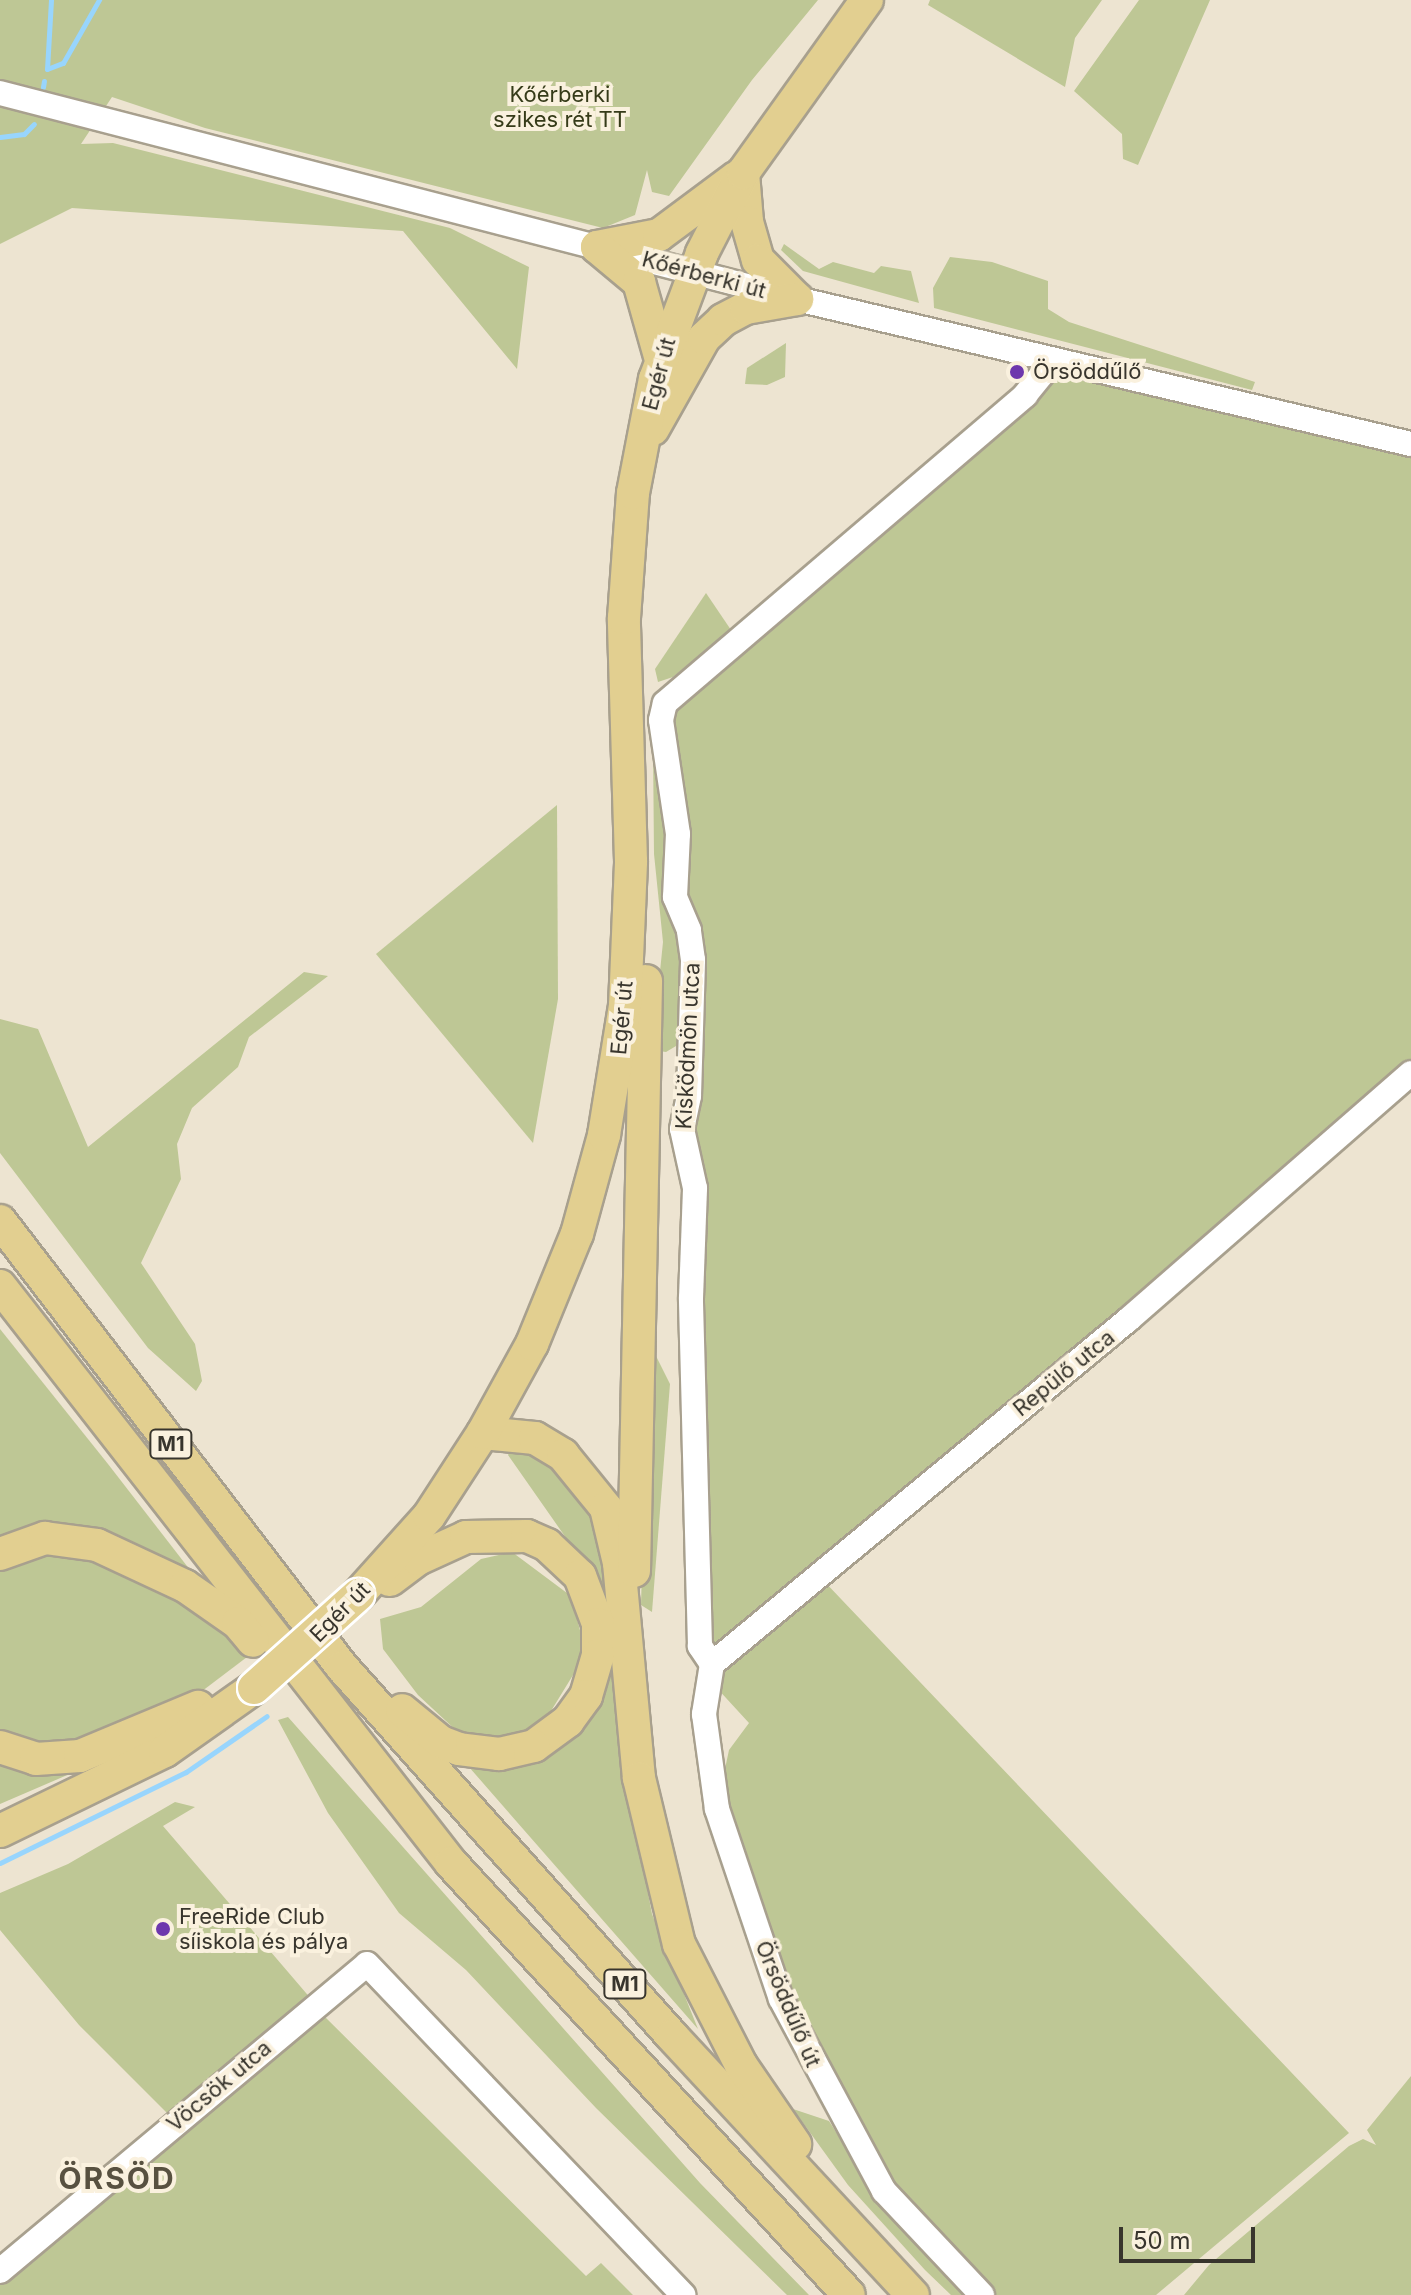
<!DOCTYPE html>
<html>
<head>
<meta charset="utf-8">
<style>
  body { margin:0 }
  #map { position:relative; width:1411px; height:2295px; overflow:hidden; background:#ede4d1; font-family:Inter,sans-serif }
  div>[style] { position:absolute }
  .green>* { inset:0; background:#bec795 }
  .stream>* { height:5px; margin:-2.5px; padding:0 2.5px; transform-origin:2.5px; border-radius:2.5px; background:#98d5fd }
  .roads { filter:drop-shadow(2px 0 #a8a08e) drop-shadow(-2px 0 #a8a08e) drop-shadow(0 2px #a8a08e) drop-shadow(0 -2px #a8a08e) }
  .minor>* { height:24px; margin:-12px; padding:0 12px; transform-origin:12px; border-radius:12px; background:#fff }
  .major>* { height:32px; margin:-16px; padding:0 16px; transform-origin:16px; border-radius:16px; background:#e2cf90 }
  .bridges { filter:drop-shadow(2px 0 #fff) drop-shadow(-2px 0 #fff) drop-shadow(0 2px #fff) drop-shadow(0 -2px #fff) }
  .major-bridge>* { height:32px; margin:-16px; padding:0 16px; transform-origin:16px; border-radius:16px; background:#e2cf90 }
  .dots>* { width:22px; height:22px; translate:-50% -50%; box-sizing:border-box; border:4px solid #faf1de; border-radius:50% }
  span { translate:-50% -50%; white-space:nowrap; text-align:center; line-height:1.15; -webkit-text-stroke:8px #faf1de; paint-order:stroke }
  .shield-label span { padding:2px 6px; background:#faf1de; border:2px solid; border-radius:6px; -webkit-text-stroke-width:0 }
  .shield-label { font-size:20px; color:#38352d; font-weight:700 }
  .park-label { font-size:22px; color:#363b19 }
  .street-label { font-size:22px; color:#38352d }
  .poi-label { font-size:22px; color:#38352d }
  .left { translate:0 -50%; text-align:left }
  .district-label { font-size:30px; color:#585140; font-weight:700; letter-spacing:2px }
  .scale { position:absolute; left:1119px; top:2227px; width:136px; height:36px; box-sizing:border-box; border:4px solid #38352d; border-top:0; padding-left:10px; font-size:24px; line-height:28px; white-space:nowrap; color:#38352d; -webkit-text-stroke:6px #faf1de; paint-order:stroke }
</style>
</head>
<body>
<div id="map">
  <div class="green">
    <i style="clip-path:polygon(0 0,818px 0,752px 80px,669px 196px,652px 192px,647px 170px,635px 215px,603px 228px,205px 128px,112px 97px,81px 144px,113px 143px,450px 228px,529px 267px,517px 369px,403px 231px,72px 208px,0 244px)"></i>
    <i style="clip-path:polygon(930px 0,1102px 0,1075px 38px,1065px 87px,928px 5px)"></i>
    <i style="clip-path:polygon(1139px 0,1210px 0,1138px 165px,1123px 159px,1122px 134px,1074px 91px)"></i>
    <i style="clip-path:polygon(784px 244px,819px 269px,833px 262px,874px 273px,881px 266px,911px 271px,919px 303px,803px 271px,781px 250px)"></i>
    <i style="clip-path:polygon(950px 257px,992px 262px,1048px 281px,1048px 309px,1069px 322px,1255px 382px,1252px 390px,934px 308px,933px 288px)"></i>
    <i style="clip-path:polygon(786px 343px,785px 377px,767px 385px,745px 384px,747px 368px)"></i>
    <i style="clip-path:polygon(1052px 362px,1411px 444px,1411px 1073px,822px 1579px,1349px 2133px,1156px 2295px,987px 2295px,882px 2185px,815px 2069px,719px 1797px,729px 1750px,749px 1723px,715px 1686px,712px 1664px,687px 1164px,693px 960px,665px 703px)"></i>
    <i style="clip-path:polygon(706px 593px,731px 630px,673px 677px,658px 682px,655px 669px)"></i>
    <i style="clip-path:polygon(653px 746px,664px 803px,668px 893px,683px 947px,681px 1043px,666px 1052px,652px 1050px,663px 942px,654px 854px)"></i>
    <i style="clip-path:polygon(557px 805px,558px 999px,533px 1143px,376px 954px)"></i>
    <i style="clip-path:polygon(304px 972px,328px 976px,249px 1037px,238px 1067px,192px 1108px,177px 1144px,181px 1179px,141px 1263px,195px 1344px,202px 1381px,196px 1391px,148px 1348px,0 1153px,0 1019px,38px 1029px,88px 1147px)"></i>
    <i style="clip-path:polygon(0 1329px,108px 1464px,197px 1579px,0 1542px)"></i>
    <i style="clip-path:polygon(656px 1356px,670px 1384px,652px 1612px,641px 1605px,648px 1358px)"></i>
    <i style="clip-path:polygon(521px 1447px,575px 1483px,602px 1531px,622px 1758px,652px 1914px,698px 2029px,462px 1759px,525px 1757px,604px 1689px,585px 1565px,508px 1455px,511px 1449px)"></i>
    <i style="clip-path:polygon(65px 1548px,142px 1574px,228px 1629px,251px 1654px,189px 1701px,104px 1737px,41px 1748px,0 1737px,0 1566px)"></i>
    <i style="clip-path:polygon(512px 1552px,571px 1596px,582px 1638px,581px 1662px,543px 1724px,516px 1736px,460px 1734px,418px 1695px,383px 1649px,380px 1619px,421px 1607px,481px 1559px)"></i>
    <i style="clip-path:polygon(288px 1717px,700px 2183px,809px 2295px,787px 2295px,596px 2108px,466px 1970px,399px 1913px,328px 1813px,278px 1720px)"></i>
    <i style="clip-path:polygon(0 1760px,70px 1769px,72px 1773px,0 1804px)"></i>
    <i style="clip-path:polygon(175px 1802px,195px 1807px,163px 1826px,312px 2000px,169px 2115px,79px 2025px,0 1930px,0 1893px,68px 1864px)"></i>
    <i style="clip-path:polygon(321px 2013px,586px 2276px,601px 2263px,633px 2295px,0 2295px,0 2283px)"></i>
    <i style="clip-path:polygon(1411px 2076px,1411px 2295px,1184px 2295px,1209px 2265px,1349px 2146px,1363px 2139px,1376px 2145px,1367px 2130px)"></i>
    <i style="clip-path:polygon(793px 2109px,829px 2121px,875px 2193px,972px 2295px,951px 2295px,925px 2270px,848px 2185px)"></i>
  </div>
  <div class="stream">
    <i style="left:51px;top:0;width:69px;rotate:93.3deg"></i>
    <i style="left:47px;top:69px;width:17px;rotate:-21deg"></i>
    <i style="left:63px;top:63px;width:73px;rotate:-60.3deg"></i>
    <i style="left:43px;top:87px;width:6px;rotate:-81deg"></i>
    <i style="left:0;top:137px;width:24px;rotate:-7deg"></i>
    <i style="left:24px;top:134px;width:14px;rotate:-45deg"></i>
    <i style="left:0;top:1863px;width:207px;rotate:-26.1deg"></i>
    <i style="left:186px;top:1772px;width:98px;rotate:-34.7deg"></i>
  </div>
  <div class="roads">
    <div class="minor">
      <i style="left:0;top:93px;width:823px;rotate:14.49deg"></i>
      <i style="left:797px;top:299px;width:631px;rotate:13.29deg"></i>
      <i style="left:712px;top:1664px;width:22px;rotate:-124deg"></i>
      <i style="left:700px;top:1646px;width:348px;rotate:-91.5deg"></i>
      <i style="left:691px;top:1298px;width:110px;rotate:-87.9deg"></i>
      <i style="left:695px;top:1188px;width:60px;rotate:-102.4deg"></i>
      <i style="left:682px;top:1129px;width:34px;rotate:-78deg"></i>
      <i style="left:689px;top:1096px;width:136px;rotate:-88.3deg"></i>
      <i style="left:693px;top:960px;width:30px;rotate:-98deg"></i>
      <i style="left:689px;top:930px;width:36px;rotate:-113deg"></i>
      <i style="left:675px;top:897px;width:63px;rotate:-87.3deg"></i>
      <i style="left:678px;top:834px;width:115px;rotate:-98.5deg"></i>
      <i style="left:661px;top:720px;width:17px;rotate:-77deg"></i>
      <i style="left:665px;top:703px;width:474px;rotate:-40.5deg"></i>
      <i style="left:1025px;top:395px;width:43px;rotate:-50.7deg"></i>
      <i style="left:712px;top:1664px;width:541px;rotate:-39.6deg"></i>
      <i style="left:1129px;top:1319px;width:374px;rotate:-41.1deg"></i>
      <i style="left:712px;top:1664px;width:51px;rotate:99.1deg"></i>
      <i style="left:704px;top:1714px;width:96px;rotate:82.2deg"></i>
      <i style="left:717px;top:1809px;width:200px;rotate:71.4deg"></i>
      <i style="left:781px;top:1999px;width:218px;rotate:61.8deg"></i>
      <i style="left:884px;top:2191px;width:143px;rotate:46.7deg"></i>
      <i style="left:0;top:2271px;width:478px;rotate:-39.9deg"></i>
      <i style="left:367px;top:1964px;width:458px;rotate:46.3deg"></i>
    </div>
    <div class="major">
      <i style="left:743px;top:173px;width:49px;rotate:85.3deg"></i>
      <i style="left:747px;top:222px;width:40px;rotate:74deg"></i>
      <i style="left:758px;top:260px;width:55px;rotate:45deg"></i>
      <i style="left:597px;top:247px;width:63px;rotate:-11deg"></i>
      <i style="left:659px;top:235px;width:97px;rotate:-36.6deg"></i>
      <i style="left:597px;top:247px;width:55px;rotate:39.8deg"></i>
      <i style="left:639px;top:282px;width:77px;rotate:74.2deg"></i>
      <i style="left:653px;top:429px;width:104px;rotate:-60.7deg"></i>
      <i style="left:704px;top:338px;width:26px;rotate:-43deg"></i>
      <i style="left:723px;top:320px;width:26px;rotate:-28deg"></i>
      <i style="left:746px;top:308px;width:52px;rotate:-10deg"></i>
      <i style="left:0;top:1221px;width:562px;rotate:52.52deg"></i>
      <i style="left:342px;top:1667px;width:495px;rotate:48.2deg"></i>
      <i style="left:672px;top:2036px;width:354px;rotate:47.1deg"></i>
      <i style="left:0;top:1286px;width:732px;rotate:51.99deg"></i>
      <i style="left:451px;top:1863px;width:587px;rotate:47.35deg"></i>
      <i style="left:483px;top:1433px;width:52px;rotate:5.5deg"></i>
      <i style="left:535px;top:1438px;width:33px;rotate:31deg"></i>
      <i style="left:563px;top:1455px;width:68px;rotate:50.9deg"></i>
      <i style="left:606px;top:1508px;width:57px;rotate:76.7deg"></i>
      <i style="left:619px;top:1563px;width:216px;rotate:84.7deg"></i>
      <i style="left:639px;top:1778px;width:171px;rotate:76.5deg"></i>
      <i style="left:679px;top:1944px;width:136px;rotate:62.9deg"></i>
      <i style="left:741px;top:2065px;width:96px;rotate:55.6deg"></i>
      <i style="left:0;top:1554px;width:48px;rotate:-19.6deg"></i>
      <i style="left:45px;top:1538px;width:52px;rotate:7.7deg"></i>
      <i style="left:97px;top:1545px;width:97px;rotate:25deg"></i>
      <i style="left:185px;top:1586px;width:65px;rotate:34.9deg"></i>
      <i style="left:238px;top:1623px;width:23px;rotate:50deg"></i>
      <i style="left:634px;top:1571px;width:590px;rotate:-88.83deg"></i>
      <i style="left:390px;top:1580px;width:35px;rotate:-37deg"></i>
      <i style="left:418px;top:1559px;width:53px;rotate:-24.6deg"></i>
      <i style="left:466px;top:1537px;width:61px;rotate:-0.9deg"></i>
      <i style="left:527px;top:1536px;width:22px;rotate:24deg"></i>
      <i style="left:547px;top:1545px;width:45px;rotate:43.2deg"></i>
      <i style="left:580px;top:1576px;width:51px;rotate:69.4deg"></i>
      <i style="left:598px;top:1624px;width:31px;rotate:90deg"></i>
      <i style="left:598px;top:1655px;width:43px;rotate:106.3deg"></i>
      <i style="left:586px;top:1696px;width:31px;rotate:126deg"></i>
      <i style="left:568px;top:1721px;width:42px;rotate:143.7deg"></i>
      <i style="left:534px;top:1746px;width:36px;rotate:167deg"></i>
      <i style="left:499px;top:1754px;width:40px;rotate:-172.9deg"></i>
      <i style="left:459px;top:1749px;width:19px;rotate:-159deg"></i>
      <i style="left:441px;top:1742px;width:50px;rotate:-140.6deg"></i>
      <i style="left:358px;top:1595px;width:106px;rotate:-48.1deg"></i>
      <i style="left:429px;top:1516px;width:99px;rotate:-57deg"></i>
      <i style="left:483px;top:1433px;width:102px;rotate:-61.2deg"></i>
      <i style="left:532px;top:1344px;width:119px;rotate:-67.8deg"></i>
      <i style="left:577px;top:1234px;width:103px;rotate:-74.7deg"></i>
      <i style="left:604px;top:1135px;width:131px;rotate:-80.8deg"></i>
      <i style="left:625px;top:1006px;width:145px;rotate:-87.6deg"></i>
      <i style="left:631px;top:861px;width:243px;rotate:-91.7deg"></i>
      <i style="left:624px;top:618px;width:125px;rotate:-85.9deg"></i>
      <i style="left:633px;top:493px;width:116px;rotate:-79.1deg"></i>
      <i style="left:655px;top:379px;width:134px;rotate:-69.5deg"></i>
      <i style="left:702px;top:253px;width:90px;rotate:-62.9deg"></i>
      <i style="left:743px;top:173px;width:213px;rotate:-54.4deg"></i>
      <i style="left:0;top:1747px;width:38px;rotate:18deg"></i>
      <i style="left:36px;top:1759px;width:44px;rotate:-3.9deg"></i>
      <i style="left:80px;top:1756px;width:128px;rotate:-22.6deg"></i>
      <i style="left:0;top:1831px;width:183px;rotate:-25.9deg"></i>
      <i style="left:165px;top:1751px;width:109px;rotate:-35.3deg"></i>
    </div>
  </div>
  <div class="bridges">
    <div class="major-bridge">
      <i style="left:254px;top:1688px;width:140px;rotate:-41.8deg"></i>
    </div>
  </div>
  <div class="dots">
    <i style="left:1017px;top:372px;background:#6d37ad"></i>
    <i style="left:163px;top:1929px;background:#6d37ad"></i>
  </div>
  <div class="shield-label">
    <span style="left:171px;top:1444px">M1</span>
    <span style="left:625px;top:1984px">M1</span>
  </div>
  <div class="park-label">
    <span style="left:560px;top:107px">Kőérberki<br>szikes rét TT</span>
  </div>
  <div class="street-label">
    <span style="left:704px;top:275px;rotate:15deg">Kőérberki út</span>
    <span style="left:659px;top:374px;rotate:-75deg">Egér út</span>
    <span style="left:622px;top:1018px;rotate:-85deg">Egér út</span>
    <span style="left:688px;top:1046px;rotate:-87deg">Kisködmön utca</span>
    <span style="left:1064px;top:1373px;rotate:-39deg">Repülő utca</span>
    <span style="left:340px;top:1612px;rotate:-45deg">Egér út</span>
    <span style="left:788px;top:2004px;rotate:67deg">Örsöddűlő út</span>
    <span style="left:219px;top:2086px;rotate:-40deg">Vöcsök utca</span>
  </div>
  <div class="poi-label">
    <span class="left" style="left:1033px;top:372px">Örsöddűlő</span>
    <span class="left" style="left:179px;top:1929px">FreeRide Club<br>síiskola és pálya</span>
  </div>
  <div class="district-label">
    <span style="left:117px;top:2178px">ÖRSÖD</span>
  </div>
  <div class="scale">50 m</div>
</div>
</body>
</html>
